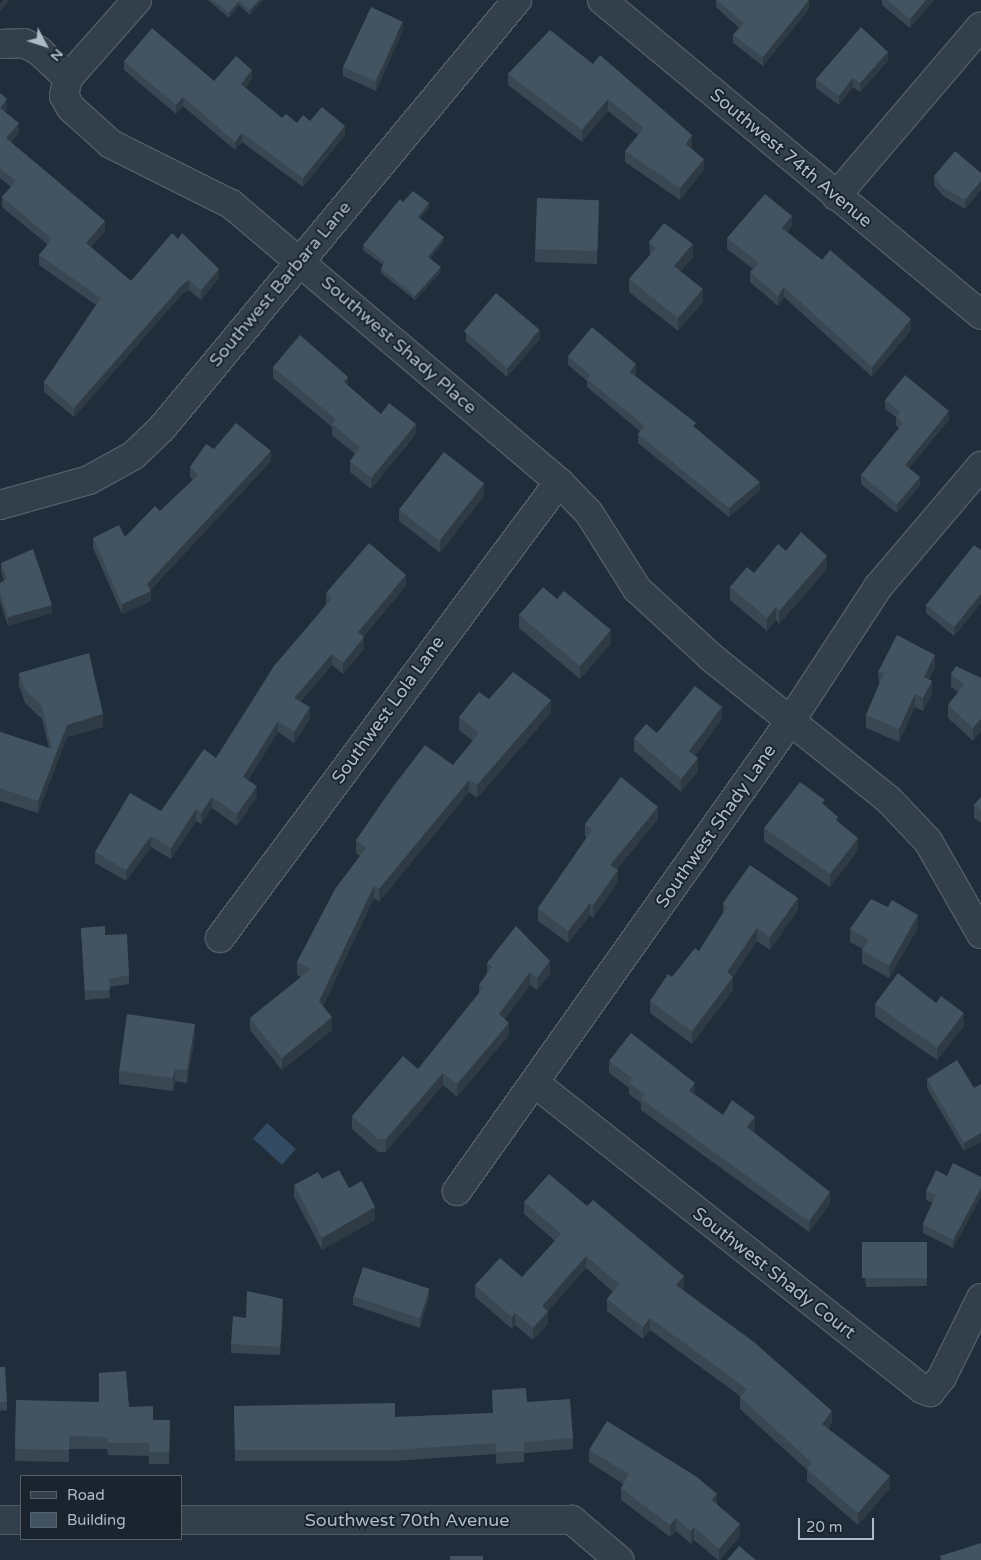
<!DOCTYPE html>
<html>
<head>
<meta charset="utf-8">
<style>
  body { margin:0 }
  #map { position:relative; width:981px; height:1560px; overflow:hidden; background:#202d3a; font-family:"Varela Round",sans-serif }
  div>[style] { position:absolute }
  .water>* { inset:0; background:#324b62; transform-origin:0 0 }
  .roads { filter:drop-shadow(1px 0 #515d67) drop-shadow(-1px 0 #515d67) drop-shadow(0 1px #515d67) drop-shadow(0 -1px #515d67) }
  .minor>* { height:28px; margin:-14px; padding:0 14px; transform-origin:14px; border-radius:14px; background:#333f4a }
  .wall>* { inset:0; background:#394753 }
  .shaded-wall>* { inset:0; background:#2e3a44 }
  .building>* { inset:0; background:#425361; transform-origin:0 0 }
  span { translate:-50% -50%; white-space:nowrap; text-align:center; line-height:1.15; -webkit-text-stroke:4px #19242e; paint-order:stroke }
  .street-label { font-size:18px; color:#aebac6 }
  .legend { position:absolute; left:20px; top:1475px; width:162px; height:65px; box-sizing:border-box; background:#19242e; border:1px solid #55606b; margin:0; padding:6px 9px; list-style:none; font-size:15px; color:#aebac6 }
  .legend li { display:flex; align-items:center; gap:10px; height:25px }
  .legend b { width:25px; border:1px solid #55606b }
  .north { position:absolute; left:20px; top:20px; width:50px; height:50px; -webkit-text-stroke:4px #19242e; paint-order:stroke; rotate:130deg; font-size:14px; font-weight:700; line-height:20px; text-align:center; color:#aebac6 }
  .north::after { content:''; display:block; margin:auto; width:18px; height:22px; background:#aebac6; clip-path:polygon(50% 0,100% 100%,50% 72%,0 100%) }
  .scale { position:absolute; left:798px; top:1518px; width:76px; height:22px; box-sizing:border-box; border:2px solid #aebac6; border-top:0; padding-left:6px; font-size:15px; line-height:18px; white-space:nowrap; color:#aebac6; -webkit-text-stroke:4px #19242e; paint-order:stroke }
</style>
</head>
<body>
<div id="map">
  <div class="water">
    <i style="left:267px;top:1123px;width:39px;height:21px;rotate:42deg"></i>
  </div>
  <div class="roads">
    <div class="minor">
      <i style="left:137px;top:0;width:104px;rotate:131.5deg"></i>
      <i style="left:68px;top:78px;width:18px;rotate:103deg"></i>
      <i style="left:64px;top:96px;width:14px;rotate:60deg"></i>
      <i style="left:71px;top:108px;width:54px;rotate:42deg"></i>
      <i style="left:111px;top:144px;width:134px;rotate:26.6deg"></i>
      <i style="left:231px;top:204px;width:430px;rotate:40.3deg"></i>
      <i style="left:559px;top:482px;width:43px;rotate:45.9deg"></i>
      <i style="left:589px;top:513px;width:90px;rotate:57.7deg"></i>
      <i style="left:637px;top:589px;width:102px;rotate:42.6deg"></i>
      <i style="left:712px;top:658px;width:226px;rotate:38.7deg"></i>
      <i style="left:888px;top:799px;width:58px;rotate:46.4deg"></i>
      <i style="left:928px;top:841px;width:107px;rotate:60.3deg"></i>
      <i style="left:602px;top:0;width:493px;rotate:39.7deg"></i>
      <i style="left:0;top:44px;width:24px;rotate:-2deg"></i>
      <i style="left:24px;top:43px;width:17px;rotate:28deg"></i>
      <i style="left:39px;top:51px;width:40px;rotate:43deg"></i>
      <i style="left:836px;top:196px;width:223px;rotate:-49.5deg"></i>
      <i style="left:0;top:505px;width:92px;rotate:-15.7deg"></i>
      <i style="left:89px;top:480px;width:51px;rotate:-29.1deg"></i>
      <i style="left:134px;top:455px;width:39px;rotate:-44deg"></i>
      <i style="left:162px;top:428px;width:556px;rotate:-50.33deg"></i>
      <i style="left:220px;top:938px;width:568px;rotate:-53.37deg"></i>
      <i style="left:536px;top:1084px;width:492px;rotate:38.3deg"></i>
      <i style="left:922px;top:1389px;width:9px;rotate:21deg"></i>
      <i style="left:930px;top:1392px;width:19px;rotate:-51deg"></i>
      <i style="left:942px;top:1377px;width:88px;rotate:-63.7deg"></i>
      <i style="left:457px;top:1191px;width:577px;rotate:-54.66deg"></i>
      <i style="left:791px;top:720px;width:159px;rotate:-56.8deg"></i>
      <i style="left:878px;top:587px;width:159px;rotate:-49.6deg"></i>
      <i style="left:0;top:1520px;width:21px"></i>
      <i style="left:181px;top:1520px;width:391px"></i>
      <i style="left:572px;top:1520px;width:62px;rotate:40.4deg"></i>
    </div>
  </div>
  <div class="wall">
    <i style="clip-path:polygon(208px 0,263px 0,250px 15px,239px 5px,229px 18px)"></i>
    <i style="clip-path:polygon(716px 0,809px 0,809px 9px,763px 66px,733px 43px,733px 35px,739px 28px,716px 7px)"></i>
    <i style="clip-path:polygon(882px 0,934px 0,910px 28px,882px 5px)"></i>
    <i style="clip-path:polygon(403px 30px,376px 91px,343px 76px,343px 67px)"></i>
    <i style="clip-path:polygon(550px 30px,692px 147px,691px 148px,704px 170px,680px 200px,625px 162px,625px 151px,638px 135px,608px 111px,582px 142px,508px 85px,508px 74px)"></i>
    <i style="clip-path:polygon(124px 61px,214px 81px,252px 79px,245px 88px,282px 118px,297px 123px,310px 121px,345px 135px,303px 187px,242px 142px,235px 150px,183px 106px,176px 114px,124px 70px)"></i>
    <i style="clip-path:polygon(888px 61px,860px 92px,853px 87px,839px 105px,816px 88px,816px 79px)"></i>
    <i style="clip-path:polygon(0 93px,7px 109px,5px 112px,19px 133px,11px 142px,105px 231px,91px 247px,131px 281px,219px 278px,201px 300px,189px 290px,183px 293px,74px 417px,44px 392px,44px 382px,96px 305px,39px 265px,39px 255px,48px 245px,2px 207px,2px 197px,11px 187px,0 178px)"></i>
    <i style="clip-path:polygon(981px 173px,981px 190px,965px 209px,943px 196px,934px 185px,934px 176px)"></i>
    <i style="clip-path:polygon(403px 202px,429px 208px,420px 218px,444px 241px,430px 259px,441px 272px,415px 300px,381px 273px,381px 268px,383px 265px,363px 250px,363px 245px)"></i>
    <i style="clip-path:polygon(599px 212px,597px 264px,535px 262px,535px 249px)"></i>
    <i style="clip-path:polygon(792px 226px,787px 232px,911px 330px,872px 377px,784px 297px,778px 306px,750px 282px,750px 272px,753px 269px,727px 249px,727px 238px)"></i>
    <i style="clip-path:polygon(649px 242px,693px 257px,680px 271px,703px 302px,678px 331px,629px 292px,629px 279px,650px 255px)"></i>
    <i style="clip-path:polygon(466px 333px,540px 339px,507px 377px,466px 341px)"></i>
    <i style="clip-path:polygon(568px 356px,636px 373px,634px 375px,696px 428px,760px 490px,729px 517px,638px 443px,638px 434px,640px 431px,587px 387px,587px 381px,568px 365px)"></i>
    <i style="clip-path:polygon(273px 367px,348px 386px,381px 414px,416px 434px,371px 489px,350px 472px,350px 461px,355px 454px,332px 435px,332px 427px,273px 378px)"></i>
    <i style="clip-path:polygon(885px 400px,949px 420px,909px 468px,920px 485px,897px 513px,861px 484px,861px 475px,899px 428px,896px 426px,896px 417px,885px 409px)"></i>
    <i style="clip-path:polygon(214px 449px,271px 461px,150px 590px,151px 601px,122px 614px,93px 548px,93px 538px,125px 537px,160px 511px,193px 480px,190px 477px,190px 467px)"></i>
    <i style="clip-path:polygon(484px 496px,440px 553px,399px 521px,399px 509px)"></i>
    <i style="clip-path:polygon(981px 550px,981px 603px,954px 636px,926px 613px,926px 605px)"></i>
    <i style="clip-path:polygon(786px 551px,827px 569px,779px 624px,776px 620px,767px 631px,730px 600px,730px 587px,754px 573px)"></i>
    <i style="clip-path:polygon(1px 563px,52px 613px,8px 626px,0 601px,0 583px,4px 581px,1px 571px)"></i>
    <i style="clip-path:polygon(406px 586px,363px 637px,364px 649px,343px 674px,332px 665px,300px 702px,310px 719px,294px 743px,278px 732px,248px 780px,257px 797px,237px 826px,212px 808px,201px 824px,196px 821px,171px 859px,151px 847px,126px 881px,95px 863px,95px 852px,161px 811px,216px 758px,326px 604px,326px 593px)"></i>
    <i style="clip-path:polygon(557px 599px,611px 643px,580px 679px,519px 628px,519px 615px)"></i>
    <i style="clip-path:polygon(935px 667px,929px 680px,932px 694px,923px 711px,915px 707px,899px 742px,866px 728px,866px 715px,879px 684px,878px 672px)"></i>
    <i style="clip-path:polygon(19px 673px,103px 727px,67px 737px,38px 813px,0 801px,0 732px,49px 748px,42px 719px,25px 703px,19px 686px)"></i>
    <i style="clip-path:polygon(951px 674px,981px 678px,973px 741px,948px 718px,948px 705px,958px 692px,951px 687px)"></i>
    <i style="clip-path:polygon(489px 699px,551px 713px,477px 798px,469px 792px,379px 902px,374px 898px,323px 1006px,332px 1030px,282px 1070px,250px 1030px,250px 1018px,301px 977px,297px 975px,297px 962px,360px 856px,356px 853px,356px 840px,453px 765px,473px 741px,459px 730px,459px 717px)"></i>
    <i style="clip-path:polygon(722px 719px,695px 756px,698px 771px,681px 792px,634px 751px,634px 738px,657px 733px)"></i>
    <i style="clip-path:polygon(981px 797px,981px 823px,974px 818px,974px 805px)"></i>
    <i style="clip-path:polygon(825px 805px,838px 822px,858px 850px,830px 887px,764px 841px,764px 828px)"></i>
    <i style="clip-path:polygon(658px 819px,617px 869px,618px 882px,593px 918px,590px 915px,568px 943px,538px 921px,538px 908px,587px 838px,585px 836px,585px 824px)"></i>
    <i style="clip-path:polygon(723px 903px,798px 910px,770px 950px,757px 941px,733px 977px,733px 990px,692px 1044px,650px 1013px,650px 1001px,672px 977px,699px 951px,723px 913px)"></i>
    <i style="clip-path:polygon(81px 928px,105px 935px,129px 975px,129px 984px,109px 987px,110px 998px,85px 1000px)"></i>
    <i style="clip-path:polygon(918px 928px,889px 978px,862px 963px,862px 950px,863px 949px,850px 942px,850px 929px)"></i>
    <i style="clip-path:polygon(487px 963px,550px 974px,537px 990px,530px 985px,505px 1019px,509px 1035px,457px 1097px,443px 1085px,386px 1152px,378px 1152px,352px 1129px,352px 1116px,418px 1069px,479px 993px,479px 985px,487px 973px)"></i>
    <i style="clip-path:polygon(936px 1003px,964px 1026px,937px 1060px,875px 1017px,875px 1004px)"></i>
    <i style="clip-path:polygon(195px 1037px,187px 1083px,175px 1081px,173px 1091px,119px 1084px,119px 1071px)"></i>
    <i style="clip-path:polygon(609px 1061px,695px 1094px,723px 1115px,755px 1129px,752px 1132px,830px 1204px,809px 1232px,641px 1110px,641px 1103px,629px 1094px,629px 1088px,609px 1073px)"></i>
    <i style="clip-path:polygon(927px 1079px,974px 1088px,964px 1151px,927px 1088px)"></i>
    <i style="clip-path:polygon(981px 1177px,981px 1197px,953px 1248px,923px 1233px,923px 1224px,932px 1203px,926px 1200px,926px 1191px)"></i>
    <i style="clip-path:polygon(322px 1179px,375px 1220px,322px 1250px,294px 1197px,294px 1185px)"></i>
    <i style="clip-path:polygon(524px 1202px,684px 1288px,682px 1289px,832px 1423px,828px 1429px,890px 1488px,858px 1525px,807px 1481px,807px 1470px,740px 1409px,740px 1396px,650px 1330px,643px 1339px,607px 1311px,607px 1299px,613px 1292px,586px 1268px,548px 1311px,548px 1324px,533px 1340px,515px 1325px,512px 1329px,475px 1297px,475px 1285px,522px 1277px,555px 1241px,524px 1214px)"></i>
    <i style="clip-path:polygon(862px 1242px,927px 1242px,927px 1286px,866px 1287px,862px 1251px)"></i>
    <i style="clip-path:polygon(353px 1296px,429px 1298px,420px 1328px,353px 1305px)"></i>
    <i style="clip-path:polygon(283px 1308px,280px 1355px,231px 1353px,231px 1344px,246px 1318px)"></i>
    <i style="clip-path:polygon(0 1367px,7px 1402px,7px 1410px,0 1411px)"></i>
    <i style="clip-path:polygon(492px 1390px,527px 1402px,573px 1438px,573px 1449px,524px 1453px,524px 1462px,496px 1464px,496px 1454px,394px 1461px,235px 1461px,234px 1406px,395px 1417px,493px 1413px)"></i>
    <i style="clip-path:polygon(16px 1400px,129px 1407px,153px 1420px,170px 1420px,169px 1464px,149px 1464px,149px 1456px,108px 1455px,107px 1449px,69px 1449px,69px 1462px,15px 1461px)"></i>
    <i style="clip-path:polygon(589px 1450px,717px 1504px,740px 1536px,720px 1560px,718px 1560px,694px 1540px,691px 1544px,676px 1531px,670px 1537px,621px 1500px,621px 1488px,623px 1484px,589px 1462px)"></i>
  </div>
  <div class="shaded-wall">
    <i style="clip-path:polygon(3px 0,10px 0,0 12px,0 4px)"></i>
    <i style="clip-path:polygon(259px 0,263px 0,250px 15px,250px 10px)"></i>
    <i style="clip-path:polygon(809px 0,809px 9px,763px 66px,763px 57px)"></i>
    <i style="clip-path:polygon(926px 0,934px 0,910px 28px,910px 19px)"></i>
    <i style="clip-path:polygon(239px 1px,239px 5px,229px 18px,229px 13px)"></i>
    <i style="clip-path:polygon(403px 22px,403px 30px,376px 91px,376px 82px)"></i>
    <i style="clip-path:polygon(888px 52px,888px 61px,860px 92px,860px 83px)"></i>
    <i style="clip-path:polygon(252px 70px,252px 79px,241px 93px,241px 84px)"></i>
    <i style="clip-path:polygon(853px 78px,853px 87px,839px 105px,839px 96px)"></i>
    <i style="clip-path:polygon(183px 97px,183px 106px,176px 114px,176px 105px)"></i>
    <i style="clip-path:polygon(7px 99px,7px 109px,0 118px,0 108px)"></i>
    <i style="clip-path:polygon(608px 99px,608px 111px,582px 142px,582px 130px)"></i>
    <i style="clip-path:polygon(19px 123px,19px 133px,6px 148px,6px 138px)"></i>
    <i style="clip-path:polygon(345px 126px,345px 135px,303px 187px,303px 178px)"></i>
    <i style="clip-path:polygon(242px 133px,242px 142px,235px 150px,235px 142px)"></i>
    <i style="clip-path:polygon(692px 135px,692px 147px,686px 156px,686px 144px)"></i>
    <i style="clip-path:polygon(704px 159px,704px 170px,680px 200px,680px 188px)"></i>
    <i style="clip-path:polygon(981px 181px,981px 190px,965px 209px,965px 200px)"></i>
    <i style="clip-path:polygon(429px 203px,429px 208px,418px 221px,418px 217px)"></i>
    <i style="clip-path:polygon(792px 216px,792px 226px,782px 238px,782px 228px)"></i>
    <i style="clip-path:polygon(105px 221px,105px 231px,86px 253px,86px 243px)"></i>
    <i style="clip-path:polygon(444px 237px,444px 241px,428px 261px,428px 257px)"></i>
    <i style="clip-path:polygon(693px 244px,693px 257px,674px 279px,674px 266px)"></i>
    <i style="clip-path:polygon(441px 267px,441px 272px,415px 300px,415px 296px)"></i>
    <i style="clip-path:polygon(219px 269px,219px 278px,201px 300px,201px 290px)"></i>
    <i style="clip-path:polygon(189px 280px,189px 290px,183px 293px,74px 417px,74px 408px,183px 284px)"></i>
    <i style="clip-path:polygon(784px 287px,784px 297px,778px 306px,778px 296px)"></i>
    <i style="clip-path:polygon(703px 289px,703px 302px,678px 331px,678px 318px)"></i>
    <i style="clip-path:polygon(911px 319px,911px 330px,872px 377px,872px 367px)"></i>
    <i style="clip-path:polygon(540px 330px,540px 339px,507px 377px,507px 369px)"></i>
    <i style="clip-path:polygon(636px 364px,636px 373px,630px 380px,630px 372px)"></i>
    <i style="clip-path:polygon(348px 377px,348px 388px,344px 382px)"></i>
    <i style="clip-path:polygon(949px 411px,949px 420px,905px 473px,905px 465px)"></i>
    <i style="clip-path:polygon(416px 424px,416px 434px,371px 489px,371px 478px)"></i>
    <i style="clip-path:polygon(271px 451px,271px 461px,150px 591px,151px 591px,151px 601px,122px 614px,122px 604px,147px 584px)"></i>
    <i style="clip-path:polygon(920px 477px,920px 485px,897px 513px,897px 504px)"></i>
    <i style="clip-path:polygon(760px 482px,760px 490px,729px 517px,729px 508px)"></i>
    <i style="clip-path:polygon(484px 483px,484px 496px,440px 553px,440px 540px)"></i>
    <i style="clip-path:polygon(827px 556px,827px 569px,779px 624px,779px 611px)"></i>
    <i style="clip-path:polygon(406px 575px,406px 586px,358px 643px,358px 632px)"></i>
    <i style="clip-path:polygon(981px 594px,981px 603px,954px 636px,954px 627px)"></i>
    <i style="clip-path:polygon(52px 605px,52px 613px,8px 626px,8px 617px)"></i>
    <i style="clip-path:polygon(776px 607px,776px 620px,767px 631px,767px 618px)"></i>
    <i style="clip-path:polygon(611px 630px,611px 643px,580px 679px,580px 666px)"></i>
    <i style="clip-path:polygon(364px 637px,364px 649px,343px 674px,343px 663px)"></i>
    <i style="clip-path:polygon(332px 654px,332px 665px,294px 709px,294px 698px)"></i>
    <i style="clip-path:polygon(935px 655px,935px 667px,924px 690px,924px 677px)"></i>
    <i style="clip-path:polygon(932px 681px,932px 694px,923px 711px,923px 698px)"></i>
    <i style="clip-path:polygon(915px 694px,915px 707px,899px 742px,899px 729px)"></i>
    <i style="clip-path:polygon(551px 700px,551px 713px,477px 798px,477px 785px)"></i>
    <i style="clip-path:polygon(310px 707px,310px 719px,294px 743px,294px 732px)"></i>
    <i style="clip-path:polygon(722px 707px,722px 719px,689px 764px,689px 751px)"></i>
    <i style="clip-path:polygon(103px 714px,103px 727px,67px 737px,38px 813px,38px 801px,67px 725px)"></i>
    <i style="clip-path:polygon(981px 719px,981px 732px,973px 741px,973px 728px)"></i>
    <i style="clip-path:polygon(278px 721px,278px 732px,243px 788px,243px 777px)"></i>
    <i style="clip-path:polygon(698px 758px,698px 771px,681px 792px,681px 779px)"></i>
    <i style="clip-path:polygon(469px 780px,469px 792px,379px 902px,379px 889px)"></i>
    <i style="clip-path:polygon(257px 786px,257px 797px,237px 826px,237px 814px)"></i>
    <i style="clip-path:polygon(212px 797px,212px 808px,201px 824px,201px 813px)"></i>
    <i style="clip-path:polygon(658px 807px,658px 819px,610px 877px,610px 865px)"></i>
    <i style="clip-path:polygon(196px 809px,196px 821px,171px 859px,171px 848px)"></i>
    <i style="clip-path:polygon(151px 836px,151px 847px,126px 881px,126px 870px)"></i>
    <i style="clip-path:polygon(858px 838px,858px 850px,830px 887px,830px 874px)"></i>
    <i style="clip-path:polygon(618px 870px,618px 882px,593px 918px,593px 905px)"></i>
    <i style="clip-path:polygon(374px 886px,374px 898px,319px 1014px,319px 1001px)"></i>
    <i style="clip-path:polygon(798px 898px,798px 910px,770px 950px,770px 937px)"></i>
    <i style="clip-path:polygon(590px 903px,590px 915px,568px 943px,568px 931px)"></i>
    <i style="clip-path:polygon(918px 915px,918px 928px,889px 978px,889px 966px)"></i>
    <i style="clip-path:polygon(757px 928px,757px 941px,727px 985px,727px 972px)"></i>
    <i style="clip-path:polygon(550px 961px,550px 974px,537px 990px,537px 978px)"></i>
    <i style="clip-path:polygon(530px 972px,530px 985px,499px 1027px,499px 1014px)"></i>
    <i style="clip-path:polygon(733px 977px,733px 990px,692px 1044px,692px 1031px)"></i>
    <i style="clip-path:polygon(964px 1013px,964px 1026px,937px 1060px,937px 1048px)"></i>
    <i style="clip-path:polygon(332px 1017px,332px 1030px,282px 1070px,282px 1058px)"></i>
    <i style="clip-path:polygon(509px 1023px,509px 1035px,457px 1097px,457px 1084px)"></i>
    <i style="clip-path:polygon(195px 1024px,195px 1037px,187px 1083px,187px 1070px)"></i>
    <i style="clip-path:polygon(175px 1069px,175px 1081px,173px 1091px,173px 1078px)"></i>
    <i style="clip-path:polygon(443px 1073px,443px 1085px,386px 1152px,386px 1139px)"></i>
    <i style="clip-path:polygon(695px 1083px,695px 1094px,689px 1102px,689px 1091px)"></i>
    <i style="clip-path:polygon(755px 1117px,755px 1129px,747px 1139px,747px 1127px)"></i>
    <i style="clip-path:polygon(981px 1133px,981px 1142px,964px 1151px,964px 1143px)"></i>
    <i style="clip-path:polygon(981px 1188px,981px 1197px,953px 1248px,953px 1240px)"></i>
    <i style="clip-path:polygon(830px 1192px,830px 1204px,809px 1232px,809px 1221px)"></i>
    <i style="clip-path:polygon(375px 1207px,375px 1220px,322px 1250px,322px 1238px)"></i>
    <i style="clip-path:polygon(586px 1256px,586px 1268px,542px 1318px,542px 1306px)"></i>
    <i style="clip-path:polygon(684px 1276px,684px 1288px,676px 1297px,676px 1285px)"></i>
    <i style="clip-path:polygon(429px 1289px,429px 1298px,420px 1328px,420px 1319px)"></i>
    <i style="clip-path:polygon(548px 1311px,548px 1324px,533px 1340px,533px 1328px)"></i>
    <i style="clip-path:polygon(515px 1313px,515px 1325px,512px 1329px,512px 1317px)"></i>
    <i style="clip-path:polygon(650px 1318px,650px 1330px,643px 1339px,643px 1327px)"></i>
    <i style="clip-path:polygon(832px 1411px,832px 1423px,822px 1436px,822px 1424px)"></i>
    <i style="clip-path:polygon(890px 1476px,890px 1488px,858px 1525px,858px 1513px)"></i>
    <i style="clip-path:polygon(717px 1494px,717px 1507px,712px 1500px)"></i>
    <i style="clip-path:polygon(676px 1518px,676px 1531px,670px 1537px,670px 1525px)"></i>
    <i style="clip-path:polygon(740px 1524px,740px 1536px,720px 1560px,719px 1560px,719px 1549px)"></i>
    <i style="clip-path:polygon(694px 1527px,694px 1540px,691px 1544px,691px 1531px)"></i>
  </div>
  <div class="building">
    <i style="clip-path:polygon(213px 0,259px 0,250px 10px,239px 1px,229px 13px)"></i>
    <i style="clip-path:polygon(717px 0,809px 0,763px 57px,733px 35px,744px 23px)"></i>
    <i style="clip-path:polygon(887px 0,926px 0,910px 19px)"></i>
    <i style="left:371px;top:7px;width:35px;height:66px;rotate:25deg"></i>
    <i style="clip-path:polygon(861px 27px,888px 52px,860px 83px,853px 78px,839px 96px,816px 79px)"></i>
    <i style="clip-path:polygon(152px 28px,214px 81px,236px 56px,252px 70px,241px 84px,282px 118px,286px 114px,297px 123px,303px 115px,310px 121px,322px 107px,345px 126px,303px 178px,242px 133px,235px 142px,183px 97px,176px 105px,124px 61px)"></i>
    <i style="clip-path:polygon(550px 30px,593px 64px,600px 55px,692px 135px,686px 144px,704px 159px,680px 188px,625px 151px,644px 128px,608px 99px,582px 130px,508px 74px)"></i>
    <i style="clip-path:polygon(0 93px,7px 99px,0 108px,19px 123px,6px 138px,105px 221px,86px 243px,131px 281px,172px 233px,178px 239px,182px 233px,219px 269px,201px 290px,189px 280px,183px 284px,74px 408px,44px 382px,101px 298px,39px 255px,52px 239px,2px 197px,16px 181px,0 168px)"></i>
    <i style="clip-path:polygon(955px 151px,981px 173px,981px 181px,965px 200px,943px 188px,934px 176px)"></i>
    <i style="clip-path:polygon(413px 191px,429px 203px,418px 217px,444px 237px,428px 257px,441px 267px,415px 296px,381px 268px,385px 262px,363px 245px,400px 199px,403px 202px)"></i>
    <i style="clip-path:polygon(765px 194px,792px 216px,782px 228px,822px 260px,830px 250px,911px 319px,872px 367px,784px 287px,778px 296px,750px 272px,759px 263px,727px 238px)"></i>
    <i style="left:537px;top:198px;width:62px;height:51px;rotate:2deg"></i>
    <i style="clip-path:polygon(664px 223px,693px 244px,674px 266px,703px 289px,678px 318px,629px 279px,656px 248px,649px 242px)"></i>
    <i style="left:496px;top:293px;width:57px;height:50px;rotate:40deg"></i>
    <i style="clip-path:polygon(592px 327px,636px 364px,630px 372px,696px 423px,693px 426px,760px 482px,729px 508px,638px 434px,645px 426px,587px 379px,590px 375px,568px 356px)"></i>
    <i style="clip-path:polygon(300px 335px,348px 377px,344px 382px,381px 414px,389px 403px,416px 424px,371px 478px,350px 461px,360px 447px,332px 424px,336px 419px,273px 367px)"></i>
    <i style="clip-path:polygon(905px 375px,949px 411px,905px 465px,920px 477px,897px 504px,861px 475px,903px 423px,896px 417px,900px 412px,885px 400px)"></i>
    <i style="clip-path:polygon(236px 423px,271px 451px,147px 584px,151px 591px,122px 604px,93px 538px,119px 525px,125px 537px,155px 506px,160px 511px,198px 475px,190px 467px,206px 444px,214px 449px)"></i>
    <i style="left:444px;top:452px;width:51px;height:73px;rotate:38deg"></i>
    <i style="clip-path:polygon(801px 532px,827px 556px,779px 611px,776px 607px,767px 618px,730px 587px,747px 567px,754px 573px,778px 544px,786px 551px)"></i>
    <i style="clip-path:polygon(369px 543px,406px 575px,358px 632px,364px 637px,343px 663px,332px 654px,294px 698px,310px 707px,294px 732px,278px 721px,243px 777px,257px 786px,237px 814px,212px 797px,201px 813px,196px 809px,171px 848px,151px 836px,126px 870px,95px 852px,130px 793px,161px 811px,204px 749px,216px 758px,274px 666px,332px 598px,326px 593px)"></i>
    <i style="clip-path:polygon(974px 545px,981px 550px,981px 594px,954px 627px,926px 605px)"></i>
    <i style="clip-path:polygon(33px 549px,52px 605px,8px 617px,0 592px,0 583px,7px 579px,1px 563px)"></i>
    <i style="clip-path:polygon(543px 587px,557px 599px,564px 591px,611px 630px,580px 666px,519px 615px)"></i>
    <i style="clip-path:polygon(897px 635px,935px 655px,924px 677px,932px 681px,923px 698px,915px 694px,899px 729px,866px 715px,884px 673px,878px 672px)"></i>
    <i style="clip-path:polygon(89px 653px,103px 714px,67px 725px,38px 801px,0 788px,0 732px,52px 749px,42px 706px,25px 690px,19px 673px)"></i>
    <i style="clip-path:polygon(956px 666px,981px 678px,981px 719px,973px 728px,948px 705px,964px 685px,951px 674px)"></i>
    <i style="clip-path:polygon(513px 672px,551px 700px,477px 785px,469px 780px,379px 889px,374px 886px,319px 1001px,332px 1017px,282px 1058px,250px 1018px,311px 969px,297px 962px,335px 889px,366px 848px,356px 840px,392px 788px,425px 745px,453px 765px,479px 733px,459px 717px,479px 692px,489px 699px)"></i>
    <i style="clip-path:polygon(695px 686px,722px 707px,689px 751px,698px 758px,681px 779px,634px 738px,646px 724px,657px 733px)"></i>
    <i style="clip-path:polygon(621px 777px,658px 807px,610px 865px,618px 870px,593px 905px,590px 903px,568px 931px,538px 908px,592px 830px,585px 824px)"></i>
    <i style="clip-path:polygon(800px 782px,825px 800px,822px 803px,838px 817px,836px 820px,858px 838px,830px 874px,764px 828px)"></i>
    <i style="clip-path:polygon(981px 797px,981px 811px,974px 805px)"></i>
    <i style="clip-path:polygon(750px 865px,798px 898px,770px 937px,757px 928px,727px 972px,733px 977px,692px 1031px,650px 1001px,668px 974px,672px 977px,695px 948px,699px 951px,727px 907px,723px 903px)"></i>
    <i style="clip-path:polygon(871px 899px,888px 907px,892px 900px,918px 915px,889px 966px,862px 950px,869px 940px,850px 929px)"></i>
    <i style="clip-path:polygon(105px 926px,105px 935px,127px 934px,129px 975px,109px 979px,110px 990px,85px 991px,81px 928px)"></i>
    <i style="clip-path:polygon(516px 926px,550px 961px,537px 978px,530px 972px,499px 1014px,509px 1023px,457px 1084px,443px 1073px,386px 1139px,378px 1139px,352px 1116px,403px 1056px,418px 1069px,483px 988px,479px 985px,492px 967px,487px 963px)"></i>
    <i style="clip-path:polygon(898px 973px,936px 1003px,941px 996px,964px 1013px,937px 1048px,875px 1004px)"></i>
    <i style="clip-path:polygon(127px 1014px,195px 1024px,187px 1070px,175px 1069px,173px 1078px,119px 1071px)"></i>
    <i style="clip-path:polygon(631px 1033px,695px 1083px,689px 1091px,723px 1115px,732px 1100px,755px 1117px,747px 1127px,830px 1192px,809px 1221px,641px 1099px,645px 1094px,629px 1083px,632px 1078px,609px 1061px)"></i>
    <i style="clip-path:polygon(957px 1060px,974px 1088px,981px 1084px,981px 1133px,964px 1143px,927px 1079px)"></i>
    <i style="clip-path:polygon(953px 1163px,981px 1177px,981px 1188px,953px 1240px,923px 1224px,936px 1195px,926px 1191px,936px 1170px,947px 1176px)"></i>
    <i style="clip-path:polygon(339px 1170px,349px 1188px,362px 1181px,375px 1207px,322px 1238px,294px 1185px,318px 1172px,322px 1179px)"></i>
    <i style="clip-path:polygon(549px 1174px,587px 1206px,593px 1200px,684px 1276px,676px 1285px,754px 1342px,832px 1411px,822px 1424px,890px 1476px,858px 1513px,807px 1469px,812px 1463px,740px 1397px,747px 1389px,650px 1318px,643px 1327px,607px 1299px,619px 1284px,586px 1256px,542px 1306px,548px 1311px,533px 1328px,515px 1313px,512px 1317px,475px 1285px,500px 1258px,522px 1277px,561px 1234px,524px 1202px)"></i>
    <i style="left:862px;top:1242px;width:65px;height:36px"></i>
    <i style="left:363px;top:1267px;width:70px;height:31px;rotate:18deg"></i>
    <i style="clip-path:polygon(247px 1291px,283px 1299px,280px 1347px,231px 1344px,233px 1316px,246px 1318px)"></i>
    <i style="clip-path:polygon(0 1367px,5px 1367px,7px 1402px,0 1402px)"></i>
    <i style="clip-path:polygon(126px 1371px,129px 1407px,153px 1406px,153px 1420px,170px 1420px,169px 1452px,149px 1452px,149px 1443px,108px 1443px,107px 1437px,69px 1436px,69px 1450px,15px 1449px,16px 1400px,99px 1402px,99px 1373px)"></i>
    <i style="clip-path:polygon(526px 1388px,527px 1402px,570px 1399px,573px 1438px,524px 1442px,524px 1451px,496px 1452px,496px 1443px,394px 1450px,235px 1450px,234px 1406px,395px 1403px,395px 1417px,493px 1413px,492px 1390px)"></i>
    <i style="clip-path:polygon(607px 1421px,697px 1477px,717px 1494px,712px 1500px,740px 1524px,719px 1549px,694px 1527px,691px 1531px,676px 1518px,670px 1525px,621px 1488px,629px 1474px,589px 1450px)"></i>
    <i style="clip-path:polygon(981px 1543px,981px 1560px,941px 1560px,940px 1556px)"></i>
    <i style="clip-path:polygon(739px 1546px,756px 1560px,727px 1560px)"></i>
    <i style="left:450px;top:1556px;width:33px;height:4px"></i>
  </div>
  <div class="street-label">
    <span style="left:791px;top:158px;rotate:40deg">Southwest 74th Avenue</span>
    <span style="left:280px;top:284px;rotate:-50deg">Southwest Barbara Lane</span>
    <span style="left:399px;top:345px;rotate:41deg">Southwest Shady Place</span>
    <span style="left:388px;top:710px;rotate:-54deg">Southwest Lola Lane</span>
    <span style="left:716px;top:826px;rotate:-55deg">Southwest Shady Lane</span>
    <span style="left:774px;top:1273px;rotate:38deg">Southwest Shady Court</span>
    <span style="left:407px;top:1520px">Southwest 70th Avenue</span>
  </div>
  <ul class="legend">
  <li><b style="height:6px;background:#333f4a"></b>Road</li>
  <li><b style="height:14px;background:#425361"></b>Building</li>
  </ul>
  <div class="north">N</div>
  <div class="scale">20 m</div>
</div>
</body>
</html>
